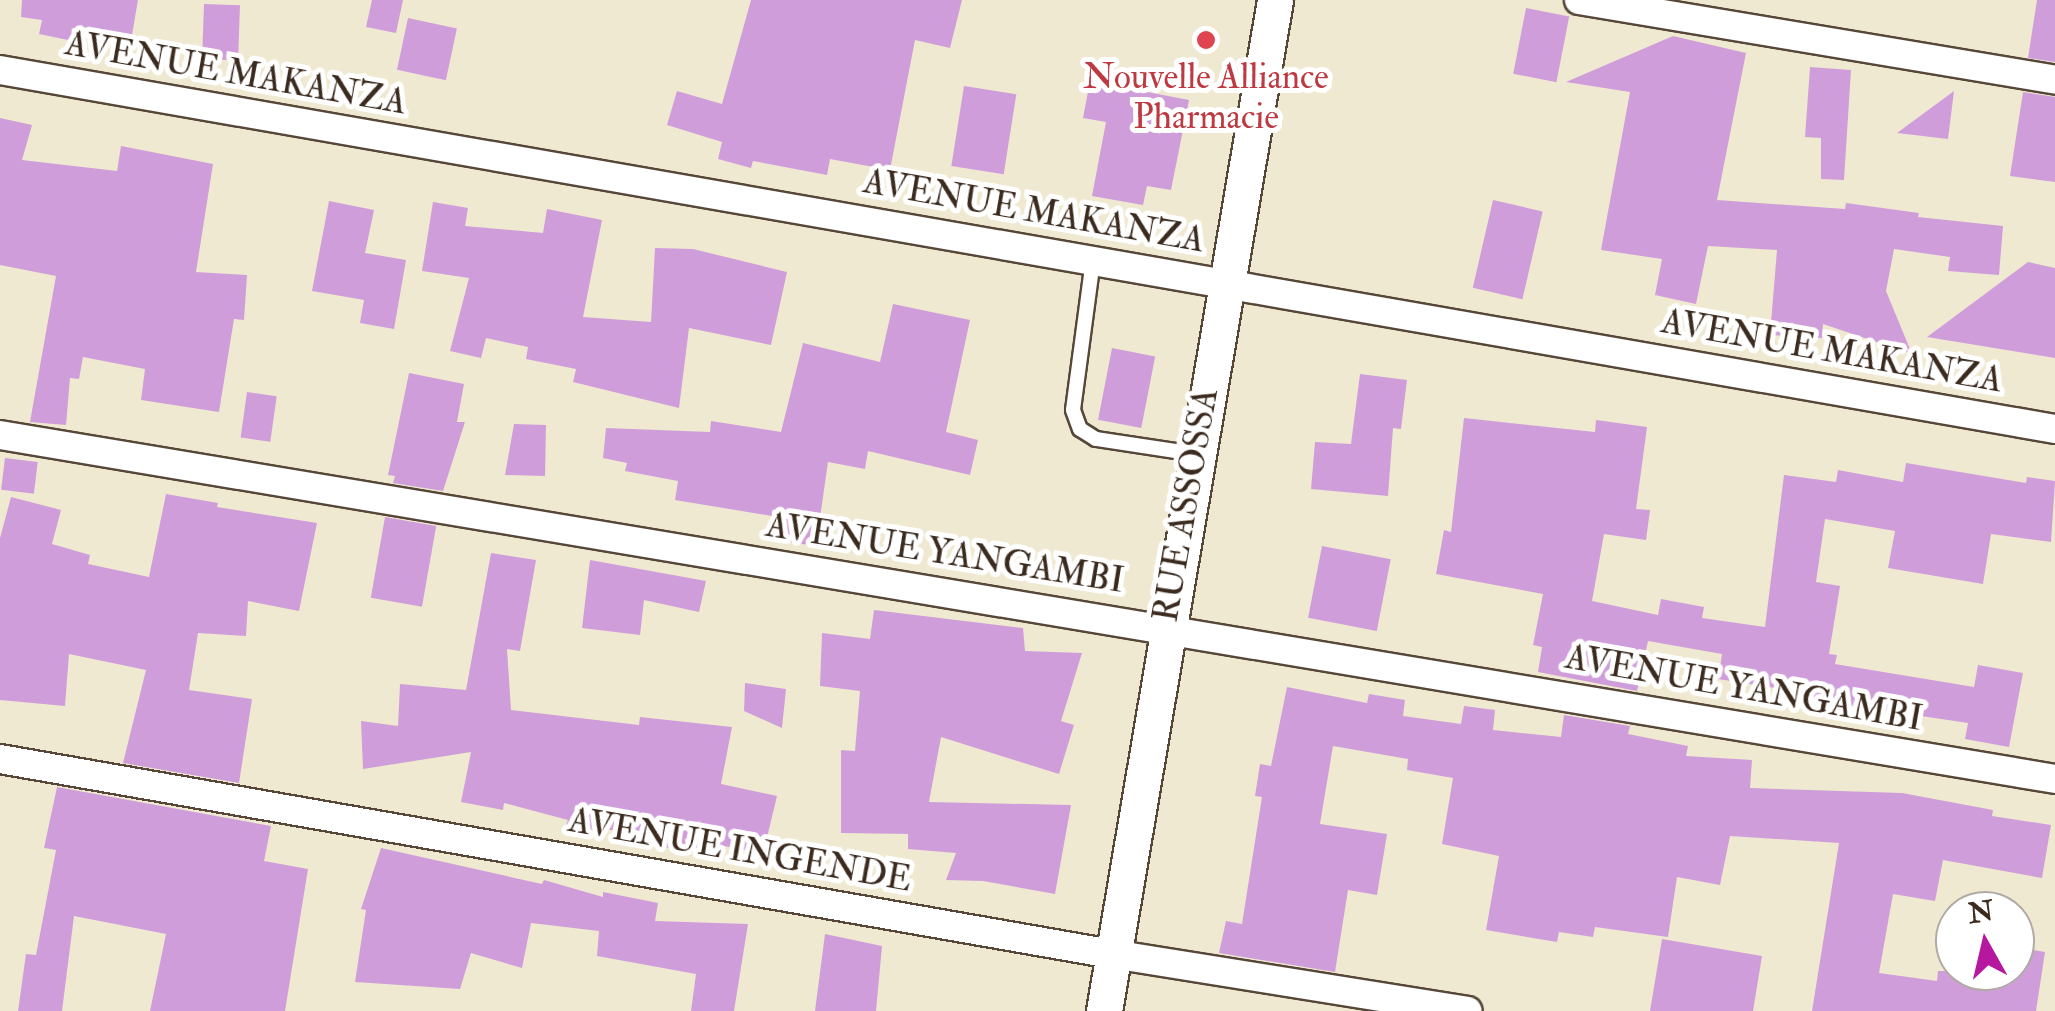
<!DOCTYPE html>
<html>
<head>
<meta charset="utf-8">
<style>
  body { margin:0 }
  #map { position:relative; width:2055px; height:1011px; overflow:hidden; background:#f0e9d1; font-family:"IM FELL Double Pica",serif }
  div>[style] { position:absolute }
  .building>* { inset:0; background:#cf9eda; transform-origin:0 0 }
  .roads { filter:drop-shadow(2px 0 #564739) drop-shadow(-2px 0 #564739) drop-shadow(0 2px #564739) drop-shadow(0 -2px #564739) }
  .service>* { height:14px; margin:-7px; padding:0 7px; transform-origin:7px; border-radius:7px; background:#fff }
  .minor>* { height:28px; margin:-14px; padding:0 14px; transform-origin:14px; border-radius:14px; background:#fff }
  .tertiary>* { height:35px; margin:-17.5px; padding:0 17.5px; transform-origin:17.5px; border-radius:17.5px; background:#fff }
  .dots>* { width:28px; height:28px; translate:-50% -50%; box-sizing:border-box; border:5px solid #fff; border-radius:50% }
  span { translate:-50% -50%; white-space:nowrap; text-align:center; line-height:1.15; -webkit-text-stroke:10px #fff; paint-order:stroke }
  .street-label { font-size:35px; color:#3b2a1e }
  .health-label { font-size:35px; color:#be3a42 }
  .north { position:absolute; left:1935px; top:891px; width:100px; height:100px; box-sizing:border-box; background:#fff; border:2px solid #b1aaa5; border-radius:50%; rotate:352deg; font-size:28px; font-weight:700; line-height:40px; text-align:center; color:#3b2a1e }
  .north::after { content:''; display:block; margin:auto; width:35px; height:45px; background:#b5179e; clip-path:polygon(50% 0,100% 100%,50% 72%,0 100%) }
</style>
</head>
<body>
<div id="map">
  <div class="building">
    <i style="clip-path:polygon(22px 0,138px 0,132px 35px,76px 26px,73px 41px,39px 34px,42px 20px,21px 17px)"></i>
    <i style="clip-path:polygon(372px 0,403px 0,396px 33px,366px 27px)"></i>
    <i style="clip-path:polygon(751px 0,962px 0,950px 48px,915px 40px,890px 170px,830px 159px,827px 175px,753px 161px,751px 168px,718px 159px,722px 142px,667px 125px,677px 91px,722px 104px)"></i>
    <i style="clip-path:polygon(2037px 0,2055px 0,2055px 62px,2028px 58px)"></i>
    <i style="left:204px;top:4px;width:36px;height:55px;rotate:2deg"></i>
    <i style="left:1526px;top:8px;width:44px;height:67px;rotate:11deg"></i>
    <i style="left:408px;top:18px;width:50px;height:53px;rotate:12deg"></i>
    <i style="clip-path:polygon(1673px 36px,1746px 53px,1717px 200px,1845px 209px,1846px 203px,1919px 213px,1918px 217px,2003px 226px,1999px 275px,1948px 271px,1950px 257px,1894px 249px,1886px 291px,1912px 354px,1823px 324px,1822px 338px,1770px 335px,1777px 250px,1708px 246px,1696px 304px,1655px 295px,1662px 259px,1601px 250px,1630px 92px,1566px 82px)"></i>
    <i style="clip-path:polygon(1810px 67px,1851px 70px,1844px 180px,1821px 179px,1821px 138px,1805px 137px)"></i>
    <i style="clip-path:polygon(1090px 81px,1189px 100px,1171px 190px,1147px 186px,1143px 205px,1092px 196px,1106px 122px,1083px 118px)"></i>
    <i style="left:964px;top:86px;width:53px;height:81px;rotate:9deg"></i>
    <i style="clip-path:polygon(1954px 91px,1948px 139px,1897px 133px)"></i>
    <i style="clip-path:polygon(2023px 92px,2055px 97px,2055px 182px,2010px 176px)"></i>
    <i style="clip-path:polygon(0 118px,32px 125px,22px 160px,117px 171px,121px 146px,213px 164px,196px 272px,247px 275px,244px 320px,234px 319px,219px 412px,141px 400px,145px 369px,83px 357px,79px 379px,70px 378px,66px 425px,30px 422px,56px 276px,0 265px)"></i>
    <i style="left:1493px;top:200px;width:51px;height:90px;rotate:13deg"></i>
    <i style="clip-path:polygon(329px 201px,374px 210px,365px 253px,406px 260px,394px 329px,360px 323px,364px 300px,312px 291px)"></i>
    <i style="clip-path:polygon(433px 202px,468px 208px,465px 226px,543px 233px,547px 209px,602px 220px,583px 317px,651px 322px,655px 248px,693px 249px,787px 272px,771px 345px,689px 328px,679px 408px,573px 382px,576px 369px,526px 359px,528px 347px,486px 338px,481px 358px,450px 351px,469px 278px,422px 271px)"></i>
    <i style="clip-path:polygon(2028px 262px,2055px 268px,2055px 358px,1927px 337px)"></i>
    <i style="clip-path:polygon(893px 304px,970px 320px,946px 432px,978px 440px,970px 475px,868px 451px,865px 469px,828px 462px,816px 546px,768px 539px,772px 516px,675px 500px,678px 481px,625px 471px,627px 463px,603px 458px,606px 428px,710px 432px,711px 421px,781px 432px,803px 343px,880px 362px)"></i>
    <i style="left:1112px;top:348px;width:44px;height:73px;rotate:11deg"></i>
    <i style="clip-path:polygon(409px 373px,464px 384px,457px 422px,465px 422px,443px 491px,393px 483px,395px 476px,388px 475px)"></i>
    <i style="clip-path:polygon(1360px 374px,1407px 380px,1401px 429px,1393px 428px,1388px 496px,1311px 489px,1315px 442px,1351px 444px)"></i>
    <i style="left:247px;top:392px;width:30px;height:46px;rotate:8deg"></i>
    <i style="clip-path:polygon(1464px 418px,1595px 432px,1596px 420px,1647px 427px,1636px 509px,1650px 510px,1646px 540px,1604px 534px,1592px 601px,1658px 615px,1661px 599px,1704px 607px,1702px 618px,1765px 627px,1784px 475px,1836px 482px,1838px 470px,1903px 482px,1906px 463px,2026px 483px,2027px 477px,2055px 481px,2051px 542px,1991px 534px,1983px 584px,1888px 568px,1895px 531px,1825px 519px,1816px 582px,1840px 586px,1829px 654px,1837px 655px,1835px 664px,1974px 687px,1978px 665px,2023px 673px,2009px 747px,1965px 739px,1968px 723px,1780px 695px,1781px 689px,1718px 679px,1722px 654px,1648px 641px,1637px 691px,1538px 672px,1542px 647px,1533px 645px,1543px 594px,1436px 574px,1444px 530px,1451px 532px)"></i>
    <i style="clip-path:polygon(514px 424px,546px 425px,545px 476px,505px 475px)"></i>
    <i style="left:5px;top:458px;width:33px;height:32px;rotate:7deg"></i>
    <i style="clip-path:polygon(166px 494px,218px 503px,217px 507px,317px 523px,299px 611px,248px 601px,246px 636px,198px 633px,189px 690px,252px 699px,239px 783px,123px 763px,146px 670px,69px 654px,65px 706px,0 700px,0 538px,11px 497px,61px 510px,52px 544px,90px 555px,88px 564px,149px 577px)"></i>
    <i style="left:385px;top:517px;width:52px;height:82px;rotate:10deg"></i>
    <i style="left:1322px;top:546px;width:70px;height:73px;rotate:11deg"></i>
    <i style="clip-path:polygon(491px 553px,536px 560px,520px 651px,507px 649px,511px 710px,639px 725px,640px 717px,732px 727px,721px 784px,777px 796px,763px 854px,710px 843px,706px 856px,619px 837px,621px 830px,564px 830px,568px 820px,504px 803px,503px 810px,461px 802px,471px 752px,363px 769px,361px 721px,398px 726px,400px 684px,466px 690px)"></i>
    <i style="clip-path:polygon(590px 560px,706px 581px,699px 612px,644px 600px,640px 635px,582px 628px)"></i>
    <i style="clip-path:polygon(874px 610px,1023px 628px,1025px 651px,1082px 653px,1061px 721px,1074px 725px,1059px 774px,941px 737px,929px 802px,1071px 805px,1055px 894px,983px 881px,946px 880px,956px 853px,908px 849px,908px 834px,841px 833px,841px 750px,855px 751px,860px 691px,820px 686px,822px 633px,870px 639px)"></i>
    <i style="clip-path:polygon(745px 683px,786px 689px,782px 728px,744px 711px)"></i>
    <i style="clip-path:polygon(1287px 687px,1367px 703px,1369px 694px,1405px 700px,1403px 716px,1461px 724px,1464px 706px,1495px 710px,1493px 730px,1561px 737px,1564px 715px,1630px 726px,1628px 734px,1688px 746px,1686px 756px,1752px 760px,1750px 788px,1902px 793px,1993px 810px,1992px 816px,2051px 825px,2042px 878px,1943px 860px,1935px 901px,1893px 894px,1879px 973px,1937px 981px,1938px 971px,2015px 971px,2015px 947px,2045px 952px,2036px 1011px,1812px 1011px,1839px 843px,1730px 836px,1720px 885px,1677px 877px,1668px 937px,1595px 927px,1593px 937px,1559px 932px,1557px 942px,1486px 930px,1499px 856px,1442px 844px,1453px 778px,1407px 770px,1408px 759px,1333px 746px,1320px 824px,1387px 834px,1377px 895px,1348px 890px,1335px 972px,1219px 953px,1226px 921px,1242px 924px,1262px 797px,1255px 796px,1260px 764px,1271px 766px)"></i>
    <i style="clip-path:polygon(57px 787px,271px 826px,264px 861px,308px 869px,285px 1011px,150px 1011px,166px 934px,74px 916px,62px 1011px,18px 1011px,26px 954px,36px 955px,56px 850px,44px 848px)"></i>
    <i style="clip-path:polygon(381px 848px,542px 884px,544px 880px,603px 897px,603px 892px,658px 903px,655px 921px,748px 924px,734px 1011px,691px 1011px,696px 974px,597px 956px,599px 931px,531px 923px,522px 968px,471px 953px,460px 989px,355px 982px,366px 910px,361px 909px)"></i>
    <i style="clip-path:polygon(825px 934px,882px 946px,876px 1011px,815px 1011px)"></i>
    <i style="clip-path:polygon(1662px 939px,1762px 956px,1753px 1011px,1650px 1011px)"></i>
  </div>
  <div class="roads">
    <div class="service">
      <i style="left:1093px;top:260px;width:151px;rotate:97.6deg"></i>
      <i style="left:1073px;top:410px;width:20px;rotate:70deg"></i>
      <i style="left:1080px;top:429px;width:19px;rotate:32deg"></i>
      <i style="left:1096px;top:439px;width:100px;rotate:8.6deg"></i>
    </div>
    <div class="minor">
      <i style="left:1579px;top:0;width:483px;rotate:9.5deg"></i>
      <i style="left:0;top:70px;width:2086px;rotate:9.91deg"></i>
      <i style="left:0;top:435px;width:2084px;rotate:9.5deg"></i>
      <i style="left:0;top:759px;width:1129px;rotate:9.95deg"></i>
      <i style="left:1112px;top:954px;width:360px;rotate:9.1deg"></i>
    </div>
    <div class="tertiary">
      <i style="left:1104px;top:1011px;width:1025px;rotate:-80.4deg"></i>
    </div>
  </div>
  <div class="dots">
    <i style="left:1206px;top:40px;background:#e0444e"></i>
  </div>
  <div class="street-label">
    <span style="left:236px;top:73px;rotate:10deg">AVENUE MAKANZA</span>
    <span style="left:1034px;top:211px;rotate:10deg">AVENUE MAKANZA</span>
    <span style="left:1832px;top:351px;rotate:10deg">AVENUE MAKANZA</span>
    <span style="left:1186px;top:505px;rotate:-80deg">RUE ASSOSSA</span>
    <span style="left:945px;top:553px;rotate:9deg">AVENUE YANGAMBI</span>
    <span style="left:1744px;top:688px;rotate:10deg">AVENUE YANGAMBI</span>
    <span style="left:740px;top:850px;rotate:10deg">AVENUE INGENDE</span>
  </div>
  <div class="health-label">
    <span style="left:1206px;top:97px">Nouvelle Alliance<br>Pharmacie</span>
  </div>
  <div class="north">N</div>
</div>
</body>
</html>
